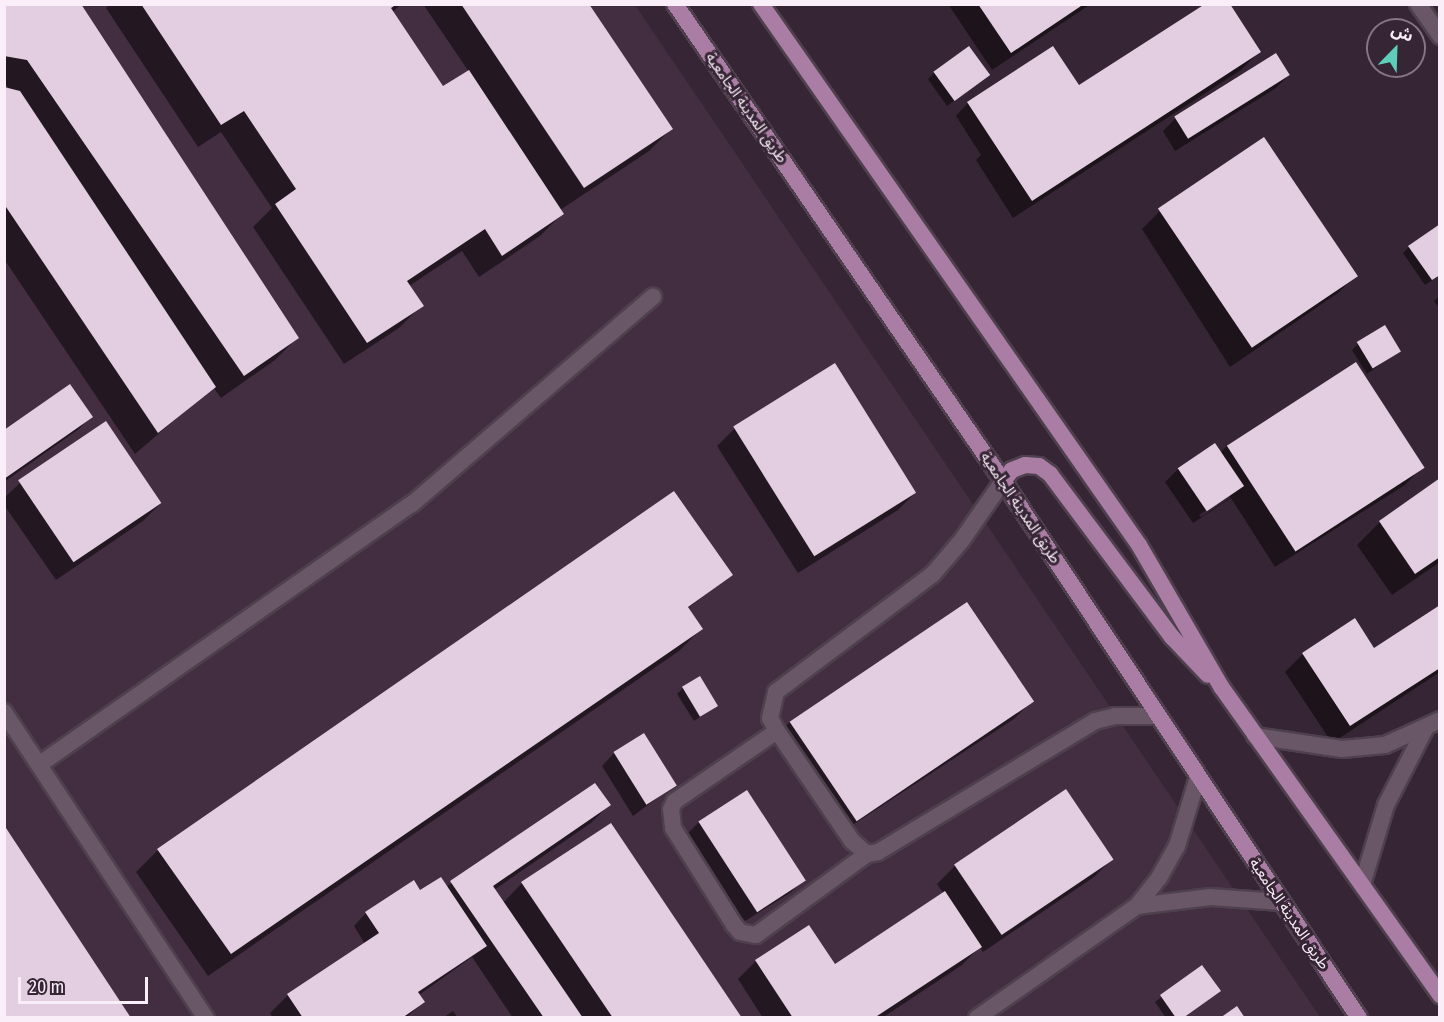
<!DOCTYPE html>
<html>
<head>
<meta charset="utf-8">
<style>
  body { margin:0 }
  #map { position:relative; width:1444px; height:1022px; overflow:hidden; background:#362534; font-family:"Fira Sans Condensed","Noto Sans Arabic",sans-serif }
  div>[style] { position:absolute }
  .built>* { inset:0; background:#432d41 }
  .shadow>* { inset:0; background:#0007 }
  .building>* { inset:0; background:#e3cde0; transform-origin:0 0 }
  .roads { filter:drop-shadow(2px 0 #4e404d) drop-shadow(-2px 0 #4e404d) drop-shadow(0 2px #4e404d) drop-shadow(0 -2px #4e404d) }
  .service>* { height:16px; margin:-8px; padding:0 8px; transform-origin:8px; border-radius:8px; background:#695667 }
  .minor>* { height:16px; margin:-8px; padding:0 8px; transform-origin:8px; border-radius:8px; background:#695667 }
  .primary>* { height:16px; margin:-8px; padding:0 8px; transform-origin:8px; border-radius:8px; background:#aa7da5 }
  span { translate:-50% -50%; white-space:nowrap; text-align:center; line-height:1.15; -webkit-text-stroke:6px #362534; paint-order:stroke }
  .street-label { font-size:15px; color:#faeff9 }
  .frame { position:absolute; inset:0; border:6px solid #faeff9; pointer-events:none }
  .north { position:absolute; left:1366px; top:18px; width:60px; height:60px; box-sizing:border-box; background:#362534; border:2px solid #847683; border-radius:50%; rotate:23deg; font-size:16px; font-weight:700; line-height:24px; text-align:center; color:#faeff9 }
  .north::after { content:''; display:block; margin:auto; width:21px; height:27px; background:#5cceba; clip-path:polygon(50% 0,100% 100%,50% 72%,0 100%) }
  .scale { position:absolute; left:18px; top:977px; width:130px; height:27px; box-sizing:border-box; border:3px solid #faeff9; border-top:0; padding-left:8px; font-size:18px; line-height:21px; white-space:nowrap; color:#faeff9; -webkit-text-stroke:4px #362534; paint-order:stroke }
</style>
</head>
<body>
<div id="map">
  <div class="built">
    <i style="clip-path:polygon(5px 4px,635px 5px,1320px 1017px,5px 1018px)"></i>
  </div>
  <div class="shadow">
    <i style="clip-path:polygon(4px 4px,297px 338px,275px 360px,221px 398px,213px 387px,135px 454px,4px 259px,4px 89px,10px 90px,4px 82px)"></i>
    <i style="clip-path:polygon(110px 4px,401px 4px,392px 13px,443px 88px,469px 72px,423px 4px,588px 4px,671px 129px,649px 151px,560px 210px,562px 214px,540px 236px,479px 277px,462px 251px,409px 286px,422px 305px,399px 328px,344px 364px,253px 227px,272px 208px,221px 132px,198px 147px,106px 8px)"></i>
    <i style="clip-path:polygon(948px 4px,1091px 4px,992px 70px)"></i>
    <i style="clip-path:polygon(1259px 52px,1241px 70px,1013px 218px,976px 160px,981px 155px,956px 116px,968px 103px,1073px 91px)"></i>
    <i style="clip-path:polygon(934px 73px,988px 75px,947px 106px,928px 79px)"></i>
    <i style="clip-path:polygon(1289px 75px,1276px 88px,1175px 151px,1163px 131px,1175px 119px)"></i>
    <i style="clip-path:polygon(1160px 211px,1356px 275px,1338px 293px,1230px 367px,1142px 229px)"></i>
    <i style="clip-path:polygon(1409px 247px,1440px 275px,1425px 285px,1403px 253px)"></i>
    <i style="clip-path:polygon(1440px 296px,1440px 309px,1434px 301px)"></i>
    <i style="clip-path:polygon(1358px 344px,1399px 351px,1367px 374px,1352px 350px)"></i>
    <i style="clip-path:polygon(91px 416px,79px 429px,4px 482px,4px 432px)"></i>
    <i style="clip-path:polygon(735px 428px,916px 492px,898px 510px,798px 573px,717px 446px)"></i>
    <i style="clip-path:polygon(evenodd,1227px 446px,1422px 467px,1405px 485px,1275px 567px,1231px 498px,1193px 523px,1165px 482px,1178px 469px,1220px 453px,1227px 446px,1230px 494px,1230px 498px,1201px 517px,1199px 515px,1230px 494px)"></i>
    <i style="clip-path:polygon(1440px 480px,1440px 562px,1392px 595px,1357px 545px,1380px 522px)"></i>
    <i style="clip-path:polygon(20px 483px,161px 503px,143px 521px,56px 580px,4px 505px,4px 498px)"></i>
    <i style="clip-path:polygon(731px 575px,687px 609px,701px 629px,679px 651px,208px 976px,136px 872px,158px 850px)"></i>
    <i style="clip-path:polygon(967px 605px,1032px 701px,1014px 719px,842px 832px,777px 735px,790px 722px)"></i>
    <i style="clip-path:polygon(1440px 606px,1440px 672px,1332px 743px,1285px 672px,1303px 654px,1354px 620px,1374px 650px)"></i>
    <i style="clip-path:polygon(683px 688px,716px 706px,694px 721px,677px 694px)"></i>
    <i style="clip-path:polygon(614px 753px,675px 785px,633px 816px,602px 766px)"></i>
    <i style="clip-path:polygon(595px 785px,609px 805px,591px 823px,494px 890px,503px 903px,522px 883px,740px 1018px,513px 1018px,472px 957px,419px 995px,423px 1002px,406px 1018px,273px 1018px,270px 1013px,288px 995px,365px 944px,354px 926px,366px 913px,420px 892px,446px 887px)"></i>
    <i style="clip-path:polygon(1066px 791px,1112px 859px,1094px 877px,983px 952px,980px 947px,962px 965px,882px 1018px,763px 1018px,738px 979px,756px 961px,835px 966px,944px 894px,937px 884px,955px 866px)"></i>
    <i style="clip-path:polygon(699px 822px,803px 880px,790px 893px,742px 923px,686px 835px)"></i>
    <i style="clip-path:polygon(1202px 967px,1219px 991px,1183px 1018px,1166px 1018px,1155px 1002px)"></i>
    <i style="clip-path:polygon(453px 1011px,458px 1018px,443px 1018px)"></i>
  </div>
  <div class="building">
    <i style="clip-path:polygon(4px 4px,81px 4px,299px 338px,244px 376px,27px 60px,4px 56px)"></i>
    <i style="clip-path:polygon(141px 4px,397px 4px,391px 8px,443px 86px,469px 70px,564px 214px,502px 256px,485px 229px,407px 281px,424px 306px,367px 343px,275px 204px,296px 189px,244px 111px,221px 125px)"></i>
    <i style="clip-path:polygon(461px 4px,589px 4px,673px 129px,584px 188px)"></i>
    <i style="clip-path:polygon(978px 4px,1084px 4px,1011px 53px)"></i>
    <i style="clip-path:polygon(1205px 4px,1230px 4px,1261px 52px,1032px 201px,967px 102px,1053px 46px,1079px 85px)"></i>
    <i style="left:969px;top:46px;width:36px;height:44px;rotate:54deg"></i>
    <i style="left:1276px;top:53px;width:26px;height:120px;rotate:58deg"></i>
    <i style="clip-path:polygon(4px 87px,20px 91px,216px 387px,158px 433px,4px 204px)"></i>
    <i style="left:1264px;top:137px;width:168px;height:128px;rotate:56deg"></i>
    <i style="clip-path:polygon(1440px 224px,1440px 275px,1432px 280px,1408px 246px)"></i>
    <i style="left:1385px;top:325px;width:31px;height:33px;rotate:59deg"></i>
    <i style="left:1356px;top:362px;width:126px;height:154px;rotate:57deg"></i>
    <i style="left:835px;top:363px;width:153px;height:120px;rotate:58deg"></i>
    <i style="clip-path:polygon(70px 384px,93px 417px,4px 479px,4px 430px)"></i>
    <i style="left:106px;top:421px;width:99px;height:106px;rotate:56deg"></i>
    <i style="left:1215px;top:443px;width:52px;height:45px;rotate:56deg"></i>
    <i style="clip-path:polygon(1440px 478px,1440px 557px,1415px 574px,1379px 521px)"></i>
    <i style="clip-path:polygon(674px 491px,733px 575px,688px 607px,703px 629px,231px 954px,157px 849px)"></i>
    <i style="left:967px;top:602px;width:120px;height:214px;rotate:56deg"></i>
    <i style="clip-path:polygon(1440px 605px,1440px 668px,1350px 726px,1302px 653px,1355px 618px,1374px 648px)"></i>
    <i style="left:700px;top:676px;width:35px;height:21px;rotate:59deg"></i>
    <i style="left:644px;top:733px;width:62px;height:36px;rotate:58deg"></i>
    <i style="clip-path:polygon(595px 783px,611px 805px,493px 886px,583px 1018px,544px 1018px,450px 881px)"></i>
    <i style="left:1066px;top:789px;width:85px;height:135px;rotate:56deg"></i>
    <i style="left:747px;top:790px;width:108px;height:58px;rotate:57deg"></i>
    <i style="clip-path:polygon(611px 823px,742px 1018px,613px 1018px,521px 882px)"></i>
    <i style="clip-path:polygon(4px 825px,131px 1018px,4px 1018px)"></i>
    <i style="clip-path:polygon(441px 877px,487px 946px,418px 992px,425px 1002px,402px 1018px,303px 1018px,287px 994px,379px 933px,365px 912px,414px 880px,420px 890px)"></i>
    <i style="clip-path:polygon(945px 891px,982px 947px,874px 1018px,793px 1018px,755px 960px,809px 925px,835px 964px)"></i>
    <i style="clip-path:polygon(1202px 965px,1221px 991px,1183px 1018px,1176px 1018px,1160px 995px)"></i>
    <i style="clip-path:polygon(1237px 1006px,1245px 1018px,1220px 1018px)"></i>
  </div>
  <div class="roads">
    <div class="service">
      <i style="left:1003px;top:481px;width:72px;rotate:124.8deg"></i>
      <i style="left:962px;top:540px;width:45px;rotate:130.5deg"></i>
      <i style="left:933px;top:574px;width:196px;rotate:143.1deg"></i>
      <i style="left:776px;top:692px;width:27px;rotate:103deg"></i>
      <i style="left:770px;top:718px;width:15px;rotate:62deg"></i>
      <i style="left:777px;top:731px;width:133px;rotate:55.7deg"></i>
      <i style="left:852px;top:841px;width:20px;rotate:41deg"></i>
      <i style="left:867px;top:854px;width:11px;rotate:-10deg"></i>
      <i style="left:878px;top:852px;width:253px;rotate:-31.1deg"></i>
      <i style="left:1095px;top:721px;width:21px;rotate:-14deg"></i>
      <i style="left:1115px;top:716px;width:42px"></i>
      <i style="left:4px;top:712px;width:367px;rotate:56.6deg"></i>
      <i style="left:777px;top:731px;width:124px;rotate:145.5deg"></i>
      <i style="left:675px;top:801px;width:9px;rotate:117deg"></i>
      <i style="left:671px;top:809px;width:19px;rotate:84deg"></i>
      <i style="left:673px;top:828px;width:115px;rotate:57.8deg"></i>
      <i style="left:734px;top:925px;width:9px;rotate:49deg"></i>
      <i style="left:740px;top:932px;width:16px;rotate:11deg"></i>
      <i style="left:756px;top:935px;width:137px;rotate:-36.1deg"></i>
      <i style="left:40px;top:764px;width:454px;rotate:-35deg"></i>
      <i style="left:412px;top:504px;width:318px;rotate:-40.7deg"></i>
    </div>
    <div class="minor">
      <i style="left:1418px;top:4px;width:39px;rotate:55deg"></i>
      <i style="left:1255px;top:736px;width:88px;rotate:8.5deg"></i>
      <i style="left:1342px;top:749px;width:43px;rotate:-5.3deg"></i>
      <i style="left:1385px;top:745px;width:60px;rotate:-24.4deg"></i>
      <i style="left:1362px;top:885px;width:84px;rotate:-73.3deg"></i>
      <i style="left:1386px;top:805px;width:85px;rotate:-62.8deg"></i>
      <i style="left:1137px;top:906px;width:74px;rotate:-7deg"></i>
      <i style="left:1210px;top:897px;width:71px;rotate:4deg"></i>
      <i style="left:977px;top:1018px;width:195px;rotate:-35deg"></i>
      <i style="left:1137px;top:906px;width:36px;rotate:-52deg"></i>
      <i style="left:1159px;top:878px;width:37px;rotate:-61deg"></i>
      <i style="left:1177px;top:846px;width:72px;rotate:-73.1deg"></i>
    </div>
    <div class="primary">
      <i style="left:675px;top:4px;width:579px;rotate:55.49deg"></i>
      <i style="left:1003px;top:481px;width:644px;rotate:56.46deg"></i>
      <i style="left:761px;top:4px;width:660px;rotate:55.06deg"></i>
      <i style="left:1139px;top:545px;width:165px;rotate:59.9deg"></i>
      <i style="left:1222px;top:688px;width:377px;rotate:54.6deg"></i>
      <i style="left:1003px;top:481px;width:14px;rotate:-51deg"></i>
      <i style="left:1012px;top:470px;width:14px;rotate:-21deg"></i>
      <i style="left:1025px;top:465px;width:14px;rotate:4deg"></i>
      <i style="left:1039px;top:466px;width:14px;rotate:36deg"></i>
      <i style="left:1050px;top:474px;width:204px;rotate:53.2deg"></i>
      <i style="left:1172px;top:637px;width:52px;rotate:46.5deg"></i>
    </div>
  </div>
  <div class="street-label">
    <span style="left:746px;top:108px;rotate:55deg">طريق المدينة الجامعية</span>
    <span style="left:1020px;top:508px;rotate:56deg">طريق المدينة الجامعية</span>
    <span style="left:1289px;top:914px;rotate:56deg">طريق المدينة الجامعية</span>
  </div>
  <div class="frame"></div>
  <div class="north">ش</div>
  <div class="scale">20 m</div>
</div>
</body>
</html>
